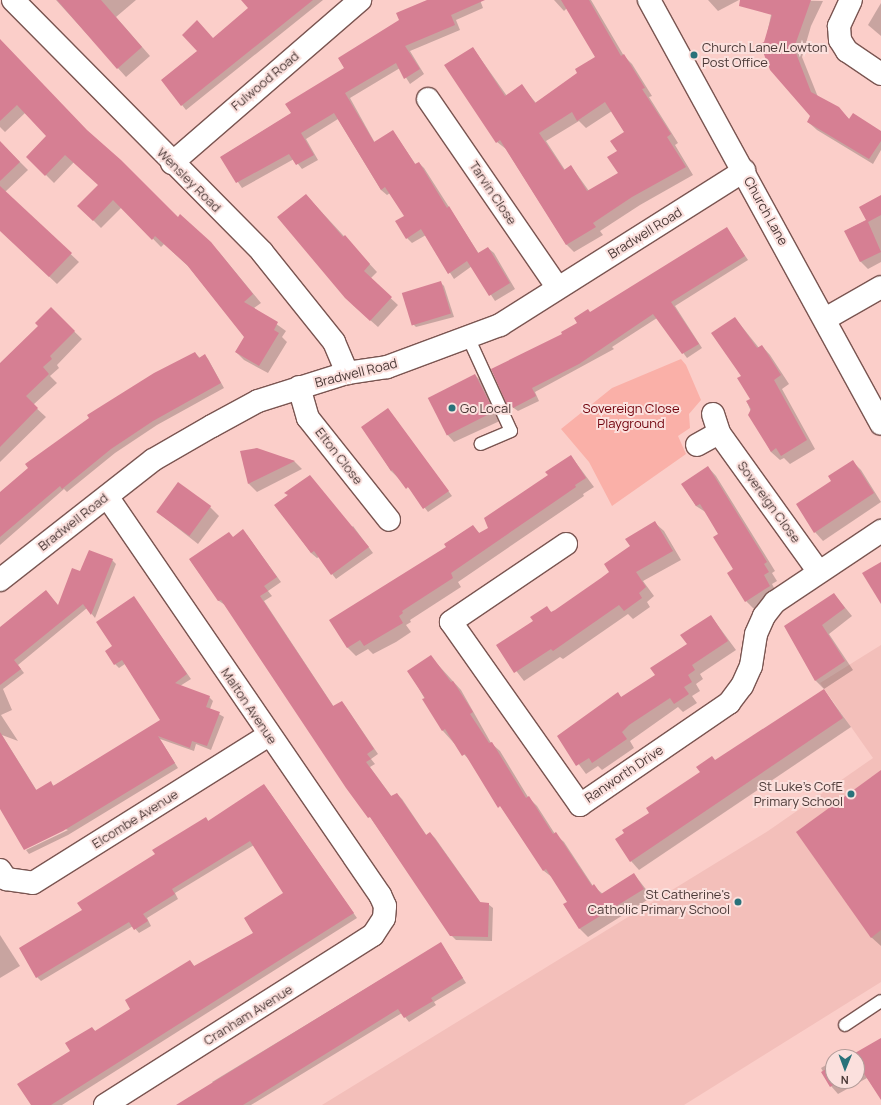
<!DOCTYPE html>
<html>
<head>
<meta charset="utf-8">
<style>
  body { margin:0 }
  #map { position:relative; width:881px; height:1105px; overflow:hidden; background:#fbcec9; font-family:Manrope,sans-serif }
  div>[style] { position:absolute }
  .built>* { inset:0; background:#f3bfba }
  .green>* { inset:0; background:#fab0a8 }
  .shadow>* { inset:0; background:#0003 }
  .building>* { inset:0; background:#d67f93; transform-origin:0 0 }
  .roads { filter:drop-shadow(1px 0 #7a5551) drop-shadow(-1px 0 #7a5551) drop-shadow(0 1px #7a5551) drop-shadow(0 -1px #7a5551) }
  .lane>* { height:12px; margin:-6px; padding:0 6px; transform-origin:6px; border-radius:6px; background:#fff }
  .street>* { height:22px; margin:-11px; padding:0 11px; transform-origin:11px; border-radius:11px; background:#fff }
  .secondary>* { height:22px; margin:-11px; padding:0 11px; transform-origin:11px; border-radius:11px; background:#fff }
  .dots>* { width:11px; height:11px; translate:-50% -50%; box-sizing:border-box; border:2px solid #fbe0dd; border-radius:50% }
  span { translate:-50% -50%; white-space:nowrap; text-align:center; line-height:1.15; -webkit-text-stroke:4px #fbe0dd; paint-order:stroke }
  .poi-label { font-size:13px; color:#4a3836 }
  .left { translate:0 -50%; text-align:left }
  .right { translate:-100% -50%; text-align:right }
  .street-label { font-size:13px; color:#4a3836 }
  .park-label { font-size:13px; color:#70000b }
  .north { position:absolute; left:825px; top:1049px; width:40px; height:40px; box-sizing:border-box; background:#fbe0dd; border:1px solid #b49d9a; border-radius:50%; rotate:181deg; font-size:11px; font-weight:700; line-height:16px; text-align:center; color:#4a3836 }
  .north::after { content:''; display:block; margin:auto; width:14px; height:18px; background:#29727a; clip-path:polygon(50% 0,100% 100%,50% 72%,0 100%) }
</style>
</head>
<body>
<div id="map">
  <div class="built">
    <i style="clip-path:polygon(881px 645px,881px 982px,684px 1105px,322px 1105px,768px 831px,873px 758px,820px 683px)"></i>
  </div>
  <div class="green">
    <i style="clip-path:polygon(681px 359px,686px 365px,701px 400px,689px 414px,690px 428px,678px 436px,686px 454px,612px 506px,589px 462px,561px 429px,612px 388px)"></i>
  </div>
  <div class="shadow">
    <i style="clip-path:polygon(56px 0,136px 0,116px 17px,150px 56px,126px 77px)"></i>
    <i style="clip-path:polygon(242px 0,323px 0,186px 110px,162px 80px,250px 9px)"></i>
    <i style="clip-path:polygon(430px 0,480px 0,483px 8px,456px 20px,460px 30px,410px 51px,424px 74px,410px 84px,400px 68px,350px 98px,375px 143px,393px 131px,416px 165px,419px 163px,424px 168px,479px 254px,488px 248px,494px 253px,515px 289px,495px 301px,472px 266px,454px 279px,426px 235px,412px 243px,407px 238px,405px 216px,390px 193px,387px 195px,381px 190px,338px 119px,306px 139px,318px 160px,302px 169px,294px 159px,242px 188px,221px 157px,292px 113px,400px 21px)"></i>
    <i style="clip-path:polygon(evenodd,554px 0,591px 0,624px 56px,632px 64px,652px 96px,649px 97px,678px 143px,675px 145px,693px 175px,640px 205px,600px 231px,603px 235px,574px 252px,566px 244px,506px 149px,497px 142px,446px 65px,473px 48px,507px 96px,522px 86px,536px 103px,579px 73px,596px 57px,567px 8px,564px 11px,554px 0,612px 111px,625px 133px,618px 151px,619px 173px,589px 191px,571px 166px,565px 170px,546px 141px,579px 121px,586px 128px,612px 111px)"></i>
    <i style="clip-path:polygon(708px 0,739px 0,718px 11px)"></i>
    <i style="clip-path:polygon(778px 0,823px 1px,811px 26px,802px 57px,818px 97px,838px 108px,850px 120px,881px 133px,881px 150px,873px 164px,817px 130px,808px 122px,811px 116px,765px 43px,771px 15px)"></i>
    <i style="clip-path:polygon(881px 3px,881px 36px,868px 25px)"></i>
    <i style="clip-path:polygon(0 40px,88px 133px,178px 218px,219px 252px,261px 303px,254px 308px,286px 331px,282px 337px,287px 342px,268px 373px,244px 360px,236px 352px,245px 337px,189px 267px,164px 244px,161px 247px,122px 207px,101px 228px,79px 206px,99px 185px,74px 162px,54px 183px,28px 157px,48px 136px,25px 113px,5px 132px,0 127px)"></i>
    <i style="clip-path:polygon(7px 149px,28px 170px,5px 192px,79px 262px,57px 284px,0 230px,0 156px)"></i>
    <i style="clip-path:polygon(306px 195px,377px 272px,370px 279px,398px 305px,378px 327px,353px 305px)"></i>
    <i style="clip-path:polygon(881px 203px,881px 262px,868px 269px,861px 262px,845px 231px,867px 220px)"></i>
    <i style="clip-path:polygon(727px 229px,748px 260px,675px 306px,702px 348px,687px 358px,657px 318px,612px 347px,614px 349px,535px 392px,539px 401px,518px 411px,508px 404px,563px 334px)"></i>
    <i style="clip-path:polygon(440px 282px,444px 286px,454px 317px,416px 327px,412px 323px,403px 294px)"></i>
    <i style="clip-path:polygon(51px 309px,82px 339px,57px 365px,59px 368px,50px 376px,57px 383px,33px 405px,46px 417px,0 462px,0 365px,39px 326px)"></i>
    <i style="clip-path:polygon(735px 318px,759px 348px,762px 346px,770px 355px,789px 384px,782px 389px,815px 449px,790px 464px,784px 458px,780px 460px,771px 452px,752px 414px,747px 402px,752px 399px,742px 376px)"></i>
    <i style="clip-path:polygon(195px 353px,200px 358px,204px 355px,208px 359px,224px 388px,157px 425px,115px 453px,67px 492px,64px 489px,0 545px,0 493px)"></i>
    <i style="clip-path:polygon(475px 375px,484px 384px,502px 420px,454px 442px,446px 433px)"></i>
    <i style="clip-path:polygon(388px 409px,452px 496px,428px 512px,412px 491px,391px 471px,363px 427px)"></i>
    <i style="clip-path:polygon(257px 449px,294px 461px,302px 469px,257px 492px,249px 484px,241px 452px)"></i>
    <i style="clip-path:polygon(571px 456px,594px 487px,583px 494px,584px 496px,458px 582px,461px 587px,410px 620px,411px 622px,406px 625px,411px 632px,396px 642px,373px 654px,368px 649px,356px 656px,347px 647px,447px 547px,473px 526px,480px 534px,489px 528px)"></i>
    <i style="clip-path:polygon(853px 462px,861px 470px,881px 502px,823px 541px,815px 532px,833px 481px)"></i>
    <i style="clip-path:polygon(708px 467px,716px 476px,775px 571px,772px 573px,777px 581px,772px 584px,778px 595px,755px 610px,746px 601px,719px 534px,707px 513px,696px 506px,682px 484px)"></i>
    <i style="clip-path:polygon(286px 494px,351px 528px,353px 526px,373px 553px,336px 579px,319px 557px,317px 558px,311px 553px,276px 505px,288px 496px)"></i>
    <i style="clip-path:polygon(210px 507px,219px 516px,198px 544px,157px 512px)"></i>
    <i style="clip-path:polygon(655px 523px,664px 531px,681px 560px,643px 581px,654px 596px,647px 602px,650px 607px,633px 619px,628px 614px,563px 659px,560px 657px,524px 681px,497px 646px,534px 621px,546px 607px,552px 613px,611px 572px)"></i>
    <i style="clip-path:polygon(247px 535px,281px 582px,268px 591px,272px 596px,264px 601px,334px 707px,342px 702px,346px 707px,378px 754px,371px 759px,375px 764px,370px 767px,392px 797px,397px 794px,402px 799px,427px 836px,430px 833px,435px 838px,481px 903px,488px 904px,493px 908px,492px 941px,456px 940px,451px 935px,225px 605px,219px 601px,190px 560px,233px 538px)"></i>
    <i style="clip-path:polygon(112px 560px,116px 564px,95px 618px,87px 608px,18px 665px,24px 673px,3px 689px,12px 710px,1px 715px,18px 741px,2px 735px,37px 791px,51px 783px,54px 786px,162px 720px,125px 664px,119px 668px,115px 664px,113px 646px,134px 598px,191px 679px,180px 686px,209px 697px,213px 701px,210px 709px,224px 717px,211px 750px,196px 744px,194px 751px,160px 739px,178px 768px,68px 835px,29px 854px,26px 850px,68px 830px,0 807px,0 628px,59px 606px,81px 573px)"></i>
    <i style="clip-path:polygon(834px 594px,852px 616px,829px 634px,853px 670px,824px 689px,816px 681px,786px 627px)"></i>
    <i style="clip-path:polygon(711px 616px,736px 650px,700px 674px,703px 679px,696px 684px,700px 691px,692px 696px,697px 703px,683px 712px,678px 707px,630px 741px,634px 748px,602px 770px,598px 766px,586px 774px,558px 736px,618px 694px,622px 698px,656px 675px,688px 645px)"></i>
    <i style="clip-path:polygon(431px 657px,461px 690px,491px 743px,500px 751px,528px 797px,537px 806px,555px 834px,564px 842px,593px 886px,603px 894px,634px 874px,652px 897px,588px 937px,580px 929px,564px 905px,569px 902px,553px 878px,544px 871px,472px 763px,443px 731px,409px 671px)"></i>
    <i style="clip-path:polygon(824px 690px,851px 727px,639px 870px,631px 861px,651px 813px,716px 761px)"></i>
    <i style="clip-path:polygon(881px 771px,881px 946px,871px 937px)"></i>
    <i style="clip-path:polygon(268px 790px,357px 918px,62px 1105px,32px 1105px,71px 1051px,92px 1028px,96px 1032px,131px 1009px,190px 961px,195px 967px,254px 933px,284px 893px,254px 845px,175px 893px,178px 899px,147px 918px,151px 926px,139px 933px,133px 926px,41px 981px,37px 977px,83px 910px,206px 818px,209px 822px)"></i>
    <i style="clip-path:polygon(0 935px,20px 966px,0 978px)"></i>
    <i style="clip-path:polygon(441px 943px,466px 983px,434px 1002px,436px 1005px,409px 1022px,402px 1013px,251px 1105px,182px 1105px,214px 1084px,212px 1082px)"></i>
    <i style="clip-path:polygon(881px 1045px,881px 1098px,867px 1078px,838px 1094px,831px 1086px,821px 1068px,833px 1061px,833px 1081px,857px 1081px,857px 1057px,850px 1057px)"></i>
  </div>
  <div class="building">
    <i style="clip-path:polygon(57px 0,101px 0,142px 47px,117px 69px)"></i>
    <i style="clip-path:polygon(241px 0,313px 0,181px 106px,161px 80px,197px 51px,182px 35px,197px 20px,213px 38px,248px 8px)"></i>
    <i style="clip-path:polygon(427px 0,485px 0,451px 15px,455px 25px,405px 46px,420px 69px,404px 79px,396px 63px,345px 93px,374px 142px,393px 130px,415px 164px,419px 162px,447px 208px,449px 206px,478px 253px,488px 247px,510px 283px,489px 296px,467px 261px,448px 274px,421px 229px,406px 239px,395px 221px,404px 216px,385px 187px,381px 190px,334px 113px,301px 133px,314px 155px,296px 165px,289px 154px,236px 183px,220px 157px,291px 113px,285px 104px,344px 68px,338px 58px,399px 20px,396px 13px)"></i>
    <i style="clip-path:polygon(evenodd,561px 0,589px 0,621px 56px,624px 54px,645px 88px,642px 89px,671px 134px,667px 137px,686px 167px,632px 197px,593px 223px,596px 227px,566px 245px,500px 140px,496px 143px,444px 65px,473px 47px,505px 96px,522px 84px,535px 103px,577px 73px,575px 69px,595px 57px,561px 0,605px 102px,624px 132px,610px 141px,617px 151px,607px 157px,618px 173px,587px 191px,571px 165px,564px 170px,539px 133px,572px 112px,577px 121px,605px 102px)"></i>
    <i style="clip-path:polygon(740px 0,811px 0,794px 48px,811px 92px,839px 107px,849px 119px,853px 113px,881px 131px,881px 141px,869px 159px,807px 122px,810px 116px,770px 70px,760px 44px,764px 42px,772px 15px,739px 6px)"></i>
    <i style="clip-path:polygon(0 39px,87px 130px,121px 160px,178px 217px,180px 214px,211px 242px,253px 294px,244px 302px,278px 322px,274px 330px,279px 333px,259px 366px,235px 352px,244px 337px,187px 265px,155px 236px,152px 240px,113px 200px,93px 221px,77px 206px,98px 185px,65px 155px,45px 176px,26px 157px,46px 136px,17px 105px,0 121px)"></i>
    <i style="clip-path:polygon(0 141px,20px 162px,0 181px)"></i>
    <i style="clip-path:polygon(0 186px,72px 253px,49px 277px,0 231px)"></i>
    <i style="clip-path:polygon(306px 194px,343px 237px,345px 235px,370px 264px,364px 271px,392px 297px,370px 321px,345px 298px,277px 217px)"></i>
    <i style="clip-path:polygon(881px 195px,881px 215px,868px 222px,881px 252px,860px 262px,844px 231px,866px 220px,859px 207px)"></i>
    <i style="clip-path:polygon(727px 227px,745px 256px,671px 302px,699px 344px,682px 354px,653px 314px,579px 364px,532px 388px,536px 396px,513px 408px,511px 403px,507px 405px,491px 369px,562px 334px,561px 332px,577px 323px,574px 318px,588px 309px,590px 312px)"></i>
    <i style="left:441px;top:281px;width:34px;height:41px;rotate:73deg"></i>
    <i style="clip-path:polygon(51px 307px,75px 331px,50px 356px,52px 359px,43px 367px,49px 374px,26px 396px,38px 408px,0 447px,0 363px,38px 326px,35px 323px)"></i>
    <i style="clip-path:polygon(735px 317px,757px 348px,762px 345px,781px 375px,774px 380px,807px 440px,781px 456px,776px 448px,771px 452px,748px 415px,751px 409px,746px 401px,750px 399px,737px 378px,741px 376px,711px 333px)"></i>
    <i style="clip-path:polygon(195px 352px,199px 358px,205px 354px,221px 383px,153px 421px,111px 449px,62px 489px,60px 486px,0 537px,0 492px,28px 468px,25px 464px,89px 418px,87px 415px,154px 373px)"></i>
    <i style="left:475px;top:374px;width:42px;height:53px;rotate:63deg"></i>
    <i style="clip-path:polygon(388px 408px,449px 491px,423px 509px,408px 487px,406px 489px,392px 470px,391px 471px,361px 427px)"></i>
    <i style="clip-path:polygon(257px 448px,295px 461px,248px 484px,240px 451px)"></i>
    <i style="clip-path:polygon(571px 455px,586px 478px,575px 485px,576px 487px,451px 573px,453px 578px,402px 611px,403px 613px,399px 616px,403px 623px,364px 646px,360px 640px,347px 648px,329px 620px,446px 547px,444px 544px,473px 525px,479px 533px,488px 528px,484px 518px,548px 475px,545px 472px)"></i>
    <i style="clip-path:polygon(853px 460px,874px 493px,814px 533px,796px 504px,831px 481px,828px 476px)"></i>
    <i style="clip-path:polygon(708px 466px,767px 562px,764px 564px,769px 572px,764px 575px,770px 586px,745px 602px,727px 573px,733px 569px,713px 537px,718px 534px,700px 504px,696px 506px,681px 484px)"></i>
    <i style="clip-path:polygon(310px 475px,369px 547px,331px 575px,314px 551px,311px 553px,274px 505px,288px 495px,284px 493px)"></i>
    <i style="left:178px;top:482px;width:41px;height:37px;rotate:36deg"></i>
    <i style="clip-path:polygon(655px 521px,673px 551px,636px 572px,646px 587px,639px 593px,642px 598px,624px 611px,619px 605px,553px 651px,551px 649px,514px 673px,496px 645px,533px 621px,530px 617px,547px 606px,551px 612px,555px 610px,601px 578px,609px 572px,604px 564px,630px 546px,625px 539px)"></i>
    <i style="clip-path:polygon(243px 529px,277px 577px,264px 586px,268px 591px,260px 596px,333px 706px,342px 701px,374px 749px,367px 754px,371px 759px,366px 762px,391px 796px,397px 793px,426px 835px,430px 832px,480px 902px,489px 903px,488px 937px,450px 936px,370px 817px,368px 818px,346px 788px,221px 600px,218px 601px,189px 559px,229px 532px,233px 537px)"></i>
    <i style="clip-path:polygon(89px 550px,113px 559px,91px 615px,83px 604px,14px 660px,21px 669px,0 685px,0 627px,46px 590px,58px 605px,72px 568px,80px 571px)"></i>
    <i style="clip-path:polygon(881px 562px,881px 604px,862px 573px)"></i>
    <i style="clip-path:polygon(834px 593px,845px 608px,822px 625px,845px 661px,815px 681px,784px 626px)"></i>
    <i style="clip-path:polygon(134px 596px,187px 674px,175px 683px,210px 696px,206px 707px,220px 712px,207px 746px,192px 741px,190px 748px,158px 736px,175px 763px,63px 831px,24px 850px,0 809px,0 732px,36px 790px,51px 781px,53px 786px,160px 720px,122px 660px,114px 665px,105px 651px,112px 646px,96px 622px)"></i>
    <i style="clip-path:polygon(711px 615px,728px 641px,692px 665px,695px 670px,688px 675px,692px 682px,684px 687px,689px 694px,674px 704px,670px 698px,629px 725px,622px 732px,627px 739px,592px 763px,589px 758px,576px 766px,557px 736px,618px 692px,621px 697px,655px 675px,650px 668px,687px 644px,680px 635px)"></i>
    <i style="clip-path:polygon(431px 655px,451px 682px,453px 681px,473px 712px,470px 714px,489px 743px,492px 742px,526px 798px,529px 796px,553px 834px,556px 832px,592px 886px,594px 884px,601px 894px,634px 873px,644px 889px,579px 929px,563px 904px,567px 902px,546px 869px,543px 871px,500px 806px,498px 808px,465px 754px,462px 756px,445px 729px,442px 731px,422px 699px,425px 698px,407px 671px)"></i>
    <i style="clip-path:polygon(824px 689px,843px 718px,630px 862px,615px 839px,624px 833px,622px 830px,649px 813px,646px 808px,700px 772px,696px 767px,712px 756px,715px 760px)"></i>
    <i style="clip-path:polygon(881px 770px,881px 930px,871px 938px,796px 832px)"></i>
    <i style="clip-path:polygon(264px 784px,354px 913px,51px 1105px,31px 1105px,17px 1084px,70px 1051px,65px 1043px,92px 1027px,95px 1031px,130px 1009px,125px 1000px,190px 960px,194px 966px,253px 933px,244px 918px,283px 893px,250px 841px,172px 889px,175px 894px,143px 914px,148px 921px,134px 930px,129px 922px,36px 978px,19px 948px,82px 910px,77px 903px,155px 854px,152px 850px,206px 817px,208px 821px)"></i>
    <i style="clip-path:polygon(441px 942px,463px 978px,431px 998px,433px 1001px,404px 1018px,398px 1009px,243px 1105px,176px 1105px)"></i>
    <i style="clip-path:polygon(881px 1038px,881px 1100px,861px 1069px,857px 1071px,857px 1057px,848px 1057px)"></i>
    <i style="clip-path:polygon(833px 1065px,833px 1081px,840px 1081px,830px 1087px,821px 1072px)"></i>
  </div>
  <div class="roads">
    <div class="lane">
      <i style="left:468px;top:337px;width:103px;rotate:65.4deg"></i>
      <i style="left:511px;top:431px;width:33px;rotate:157deg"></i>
      <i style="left:845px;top:1025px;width:43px;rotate:-33.7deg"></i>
    </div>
    <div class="street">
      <i style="left:13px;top:0;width:354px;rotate:45.3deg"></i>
      <i style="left:262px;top:252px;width:115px;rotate:51.3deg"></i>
      <i style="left:334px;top:342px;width:34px;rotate:67deg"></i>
      <i style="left:851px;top:0;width:29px;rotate:115deg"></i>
      <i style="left:839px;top:26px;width:14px;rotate:86deg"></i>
      <i style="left:840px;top:40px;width:13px;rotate:58deg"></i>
      <i style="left:847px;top:51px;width:41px;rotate:34.1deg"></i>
      <i style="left:428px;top:99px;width:229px;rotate:55.5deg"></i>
      <i style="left:172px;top:163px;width:249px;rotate:-40.9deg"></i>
      <i style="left:825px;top:319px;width:64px;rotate:-29.7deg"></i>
      <i style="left:299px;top:387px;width:32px;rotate:74deg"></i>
      <i style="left:308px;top:418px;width:130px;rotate:51.5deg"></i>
      <i style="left:713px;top:414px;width:20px;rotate:72deg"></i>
      <i style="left:719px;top:433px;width:171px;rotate:54.3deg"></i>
      <i style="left:697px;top:445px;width:25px;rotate:-29deg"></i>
      <i style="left:566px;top:544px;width:139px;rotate:145.9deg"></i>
      <i style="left:451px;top:622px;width:224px;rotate:54.8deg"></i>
      <i style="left:580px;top:805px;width:181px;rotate:-34.4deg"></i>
      <i style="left:729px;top:703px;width:21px;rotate:-53deg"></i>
      <i style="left:742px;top:686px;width:22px;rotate:-66deg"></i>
      <i style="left:751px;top:666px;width:32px;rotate:-81deg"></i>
      <i style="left:756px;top:634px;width:20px;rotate:-66deg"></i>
      <i style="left:764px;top:616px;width:18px;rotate:-52deg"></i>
      <i style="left:775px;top:602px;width:128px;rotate:-33.8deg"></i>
      <i style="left:0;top:580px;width:194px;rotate:-38.1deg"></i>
      <i style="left:153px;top:460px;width:68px;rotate:-30deg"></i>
      <i style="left:212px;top:426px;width:52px;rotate:-28.5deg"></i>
      <i style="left:258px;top:401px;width:93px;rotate:-17.5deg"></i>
      <i style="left:347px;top:373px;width:40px;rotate:-8.5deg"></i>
      <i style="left:387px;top:367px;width:121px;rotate:-20.4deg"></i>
      <i style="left:500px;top:325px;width:289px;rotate:-32.3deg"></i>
      <i style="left:0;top:870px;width:11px;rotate:56deg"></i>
      <i style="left:6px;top:879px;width:27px;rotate:8deg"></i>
      <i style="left:33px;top:883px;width:279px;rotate:-32.1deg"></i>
      <i style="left:105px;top:1105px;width:317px;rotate:-32.4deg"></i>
      <i style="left:373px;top:935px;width:20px;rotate:-57deg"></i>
      <i style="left:384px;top:918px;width:12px;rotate:-85deg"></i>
      <i style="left:385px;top:906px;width:12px;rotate:-114deg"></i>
      <i style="left:380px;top:895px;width:483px;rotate:-124.4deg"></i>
    </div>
    <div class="secondary">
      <i style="left:649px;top:0;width:483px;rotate:61.3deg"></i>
    </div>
  </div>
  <div class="dots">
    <i style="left:694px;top:55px;background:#29727a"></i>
    <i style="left:452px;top:408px;background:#29727a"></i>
    <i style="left:851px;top:794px;background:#29727a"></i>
    <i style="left:738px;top:902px;background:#29727a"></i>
  </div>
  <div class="poi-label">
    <span class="left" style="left:702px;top:55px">Church Lane/Lowton<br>Post Office</span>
    <span class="left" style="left:460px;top:408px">Go Local</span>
    <span class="right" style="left:843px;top:794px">St Luke's CofE<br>Primary School</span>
    <span class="right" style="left:730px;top:902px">St Catherine's<br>Catholic Primary School</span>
  </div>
  <div class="street-label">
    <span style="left:265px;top:81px;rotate:-40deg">Fulwood Road</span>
    <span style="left:189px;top:180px;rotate:45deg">Wensley Road</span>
    <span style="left:493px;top:193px;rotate:56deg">Tarvin Close</span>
    <span style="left:766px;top:211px;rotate:61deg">Church Lane</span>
    <span style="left:645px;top:233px;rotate:-32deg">Bradwell Road</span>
    <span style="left:356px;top:373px;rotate:-14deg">Bradwell Road</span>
    <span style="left:339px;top:456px;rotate:52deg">Elton Close</span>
    <span style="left:769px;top:502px;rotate:54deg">Sovereign Close</span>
    <span style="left:73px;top:522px;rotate:-38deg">Bradwell Road</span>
    <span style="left:249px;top:706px;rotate:56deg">Malton Avenue</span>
    <span style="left:624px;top:774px;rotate:-34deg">Ranworth Drive</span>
    <span style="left:135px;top:819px;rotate:-32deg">Elcombe Avenue</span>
    <span style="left:248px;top:1015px;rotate:-32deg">Cranham Avenue</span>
  </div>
  <div class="park-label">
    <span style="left:631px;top:416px">Sovereign Close<br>Playground</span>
  </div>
  <div class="north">N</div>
</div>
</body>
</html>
